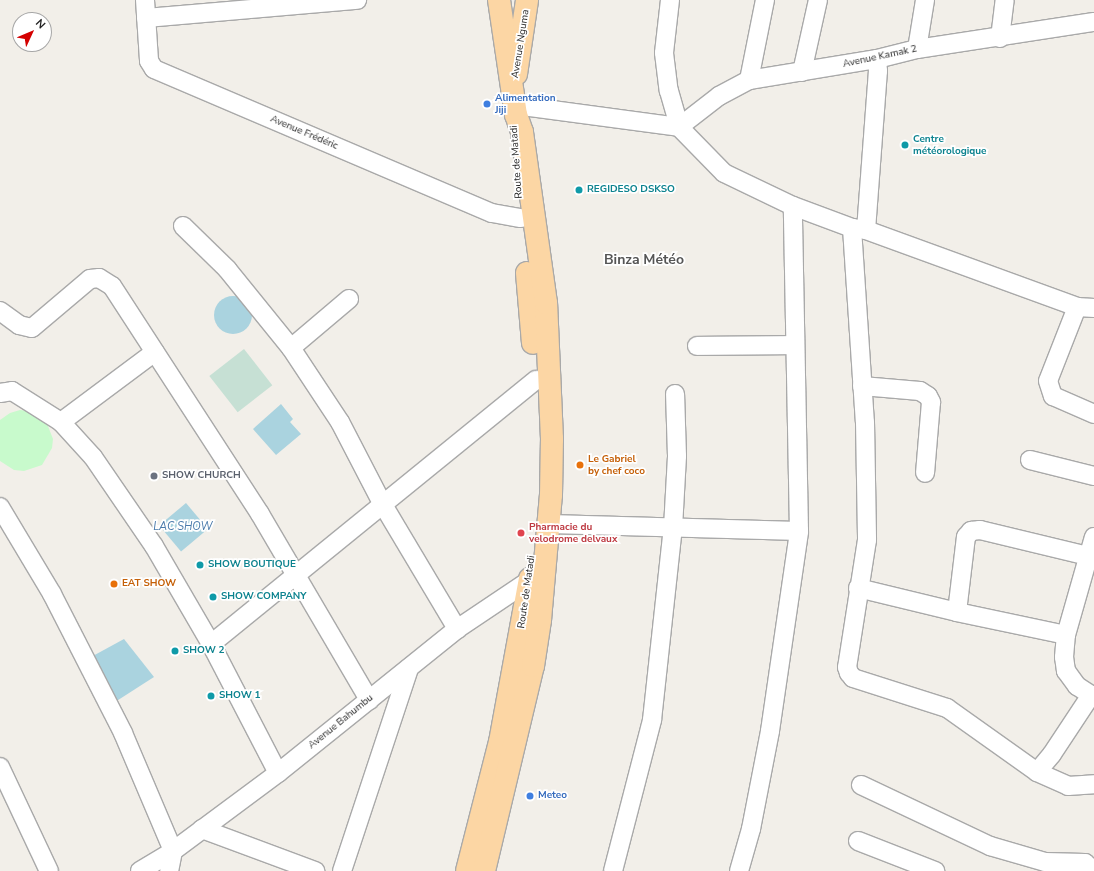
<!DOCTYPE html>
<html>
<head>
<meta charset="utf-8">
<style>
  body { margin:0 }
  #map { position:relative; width:1094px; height:871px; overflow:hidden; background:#f2efe9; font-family:"Nunito Sans",sans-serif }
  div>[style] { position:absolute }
  .wetland>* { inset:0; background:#c6e0d4; transform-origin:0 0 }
  .park>* { inset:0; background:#c8facc }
  .water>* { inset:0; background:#aad3df; transform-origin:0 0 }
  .round { border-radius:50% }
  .roads { filter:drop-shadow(1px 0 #a9a9a9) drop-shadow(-1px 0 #a9a9a9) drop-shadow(0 1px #a9a9a9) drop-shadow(0 -1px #a9a9a9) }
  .minor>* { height:18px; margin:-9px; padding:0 9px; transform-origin:9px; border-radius:9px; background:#fff }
  .major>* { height:22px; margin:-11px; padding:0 11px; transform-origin:11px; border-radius:11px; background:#fcd6a4 }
  .dots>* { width:11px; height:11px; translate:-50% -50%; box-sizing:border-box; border:2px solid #fff; border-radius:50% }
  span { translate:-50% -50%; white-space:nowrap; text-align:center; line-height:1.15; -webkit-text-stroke:3.5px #fff; paint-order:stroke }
  .street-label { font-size:10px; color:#222 }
  .shop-label { font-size:10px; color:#366cbe; font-weight:700 }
  .left { translate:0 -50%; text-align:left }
  .culture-label { font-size:10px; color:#0d838f; font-weight:700 }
  .food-label { font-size:10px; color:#c56008; font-weight:700 }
  .worship-label { font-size:10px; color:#5b616d; font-weight:700 }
  .health-label { font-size:10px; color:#be3a42; font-weight:700 }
  .water-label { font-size:11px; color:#4a7aab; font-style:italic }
  .district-label { font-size:14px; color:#555; font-weight:700 }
  .north { position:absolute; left:12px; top:12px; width:40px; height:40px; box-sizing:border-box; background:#fff; border:1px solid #a7a7a7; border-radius:50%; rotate:46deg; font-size:11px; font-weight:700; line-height:16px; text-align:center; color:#222 }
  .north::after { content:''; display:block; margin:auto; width:14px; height:18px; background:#d40000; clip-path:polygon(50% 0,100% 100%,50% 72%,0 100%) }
</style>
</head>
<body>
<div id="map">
  <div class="wetland">
    <i style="left:244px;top:349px;width:46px;height:44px;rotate:52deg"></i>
  </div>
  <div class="park">
    <i style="clip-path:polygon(20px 410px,29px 411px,46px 421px,53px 439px,52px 448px,42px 465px,24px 471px,14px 470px,0 461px,0 420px,10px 413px)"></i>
  </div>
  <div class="water">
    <i class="round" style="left:214px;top:296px;width:38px;height:38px"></i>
    <i style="clip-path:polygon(281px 404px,293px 419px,290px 422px,301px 434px,276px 455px,253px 429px)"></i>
    <i style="left:186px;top:503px;width:34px;height:35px;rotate:50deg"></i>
    <i style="clip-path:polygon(124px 639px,154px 677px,115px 702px,91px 657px)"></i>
  </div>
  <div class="roads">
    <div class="minor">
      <i style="left:145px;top:0;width:61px;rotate:86.2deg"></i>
      <i style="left:149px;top:61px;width:9px;rotate:58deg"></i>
      <i style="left:154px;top:69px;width:367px;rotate:23.1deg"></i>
      <i style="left:492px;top:213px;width:29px;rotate:10deg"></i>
      <i style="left:670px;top:0;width:53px;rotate:96.5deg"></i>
      <i style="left:664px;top:53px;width:38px;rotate:83deg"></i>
      <i style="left:669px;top:91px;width:37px;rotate:74deg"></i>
      <i style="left:679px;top:127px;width:51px;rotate:-37.8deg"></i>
      <i style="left:719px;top:96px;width:34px;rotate:-28deg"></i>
      <i style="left:749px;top:80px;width:130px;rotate:-9.3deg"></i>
      <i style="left:877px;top:59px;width:41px;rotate:-14deg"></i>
      <i style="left:917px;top:49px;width:179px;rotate:-8.7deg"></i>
      <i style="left:146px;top:18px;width:212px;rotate:-4.9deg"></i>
      <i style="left:1000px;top:38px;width:38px;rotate:-83deg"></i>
      <i style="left:917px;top:49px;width:50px;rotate:-80.7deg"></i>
      <i style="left:802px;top:72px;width:74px;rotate:-77.5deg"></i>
      <i style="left:749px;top:80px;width:82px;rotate:-78.7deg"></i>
      <i style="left:515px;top:105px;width:165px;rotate:7.6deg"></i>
      <i style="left:679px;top:127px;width:64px;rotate:45.6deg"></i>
      <i style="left:724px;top:173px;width:76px;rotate:25.6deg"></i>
      <i style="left:793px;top:206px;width:63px;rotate:20.4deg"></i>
      <i style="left:852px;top:228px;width:14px;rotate:8deg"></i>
      <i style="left:866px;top:230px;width:225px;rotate:20deg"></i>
      <i style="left:1077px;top:307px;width:17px;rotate:3deg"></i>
      <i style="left:183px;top:226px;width:62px;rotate:44.3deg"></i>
      <i style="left:227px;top:269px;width:102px;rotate:51deg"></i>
      <i style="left:291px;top:348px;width:89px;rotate:56.5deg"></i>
      <i style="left:340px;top:422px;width:91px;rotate:62.6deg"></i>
      <i style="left:382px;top:503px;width:147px;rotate:59.2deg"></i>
      <i style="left:852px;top:228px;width:194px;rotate:86.2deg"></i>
      <i style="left:865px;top:422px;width:118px;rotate:89deg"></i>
      <i style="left:867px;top:540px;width:129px;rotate:98.9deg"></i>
      <i style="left:847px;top:667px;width:6px;rotate:72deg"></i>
      <i style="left:849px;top:673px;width:6px;rotate:51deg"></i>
      <i style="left:853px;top:678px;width:99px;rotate:17.7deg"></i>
      <i style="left:947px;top:708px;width:110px;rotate:35.4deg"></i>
      <i style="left:1037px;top:772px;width:34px;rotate:24deg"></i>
      <i style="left:1068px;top:786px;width:26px;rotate:-4deg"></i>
      <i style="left:866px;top:230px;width:159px;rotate:-85.7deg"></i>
      <i style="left:878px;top:71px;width:12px;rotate:-95deg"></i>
      <i style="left:1077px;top:307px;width:79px;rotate:111.4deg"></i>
      <i style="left:1048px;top:381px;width:16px;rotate:72deg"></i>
      <i style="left:1053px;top:396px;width:45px;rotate:23.7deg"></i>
      <i style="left:0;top:311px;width:24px;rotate:36deg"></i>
      <i style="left:19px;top:325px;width:13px;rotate:13deg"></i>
      <i style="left:32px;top:328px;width:76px;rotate:-40.2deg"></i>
      <i style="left:90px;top:279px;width:9px;rotate:-6deg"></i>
      <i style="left:99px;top:278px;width:15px;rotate:32deg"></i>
      <i style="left:112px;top:286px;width:272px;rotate:57deg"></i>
      <i style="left:260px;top:514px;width:216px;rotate:59.6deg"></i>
      <i style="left:697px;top:346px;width:97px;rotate:-0.6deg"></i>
      <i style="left:291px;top:348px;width:76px;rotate:-40.2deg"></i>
      <i style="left:862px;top:386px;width:58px;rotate:4.9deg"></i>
      <i style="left:920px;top:391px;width:9px;rotate:32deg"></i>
      <i style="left:928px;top:396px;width:7px;rotate:63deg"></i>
      <i style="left:931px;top:402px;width:71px;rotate:94.8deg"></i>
      <i style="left:0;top:393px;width:12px;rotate:-9deg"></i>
      <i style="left:12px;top:391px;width:58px;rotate:32.3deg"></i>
      <i style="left:61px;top:422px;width:47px;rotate:47.6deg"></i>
      <i style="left:93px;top:457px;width:108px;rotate:55.6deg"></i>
      <i style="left:154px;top:546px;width:113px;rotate:59.8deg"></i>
      <i style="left:211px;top:644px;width:145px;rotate:62.6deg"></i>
      <i style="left:61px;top:422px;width:117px;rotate:-36.7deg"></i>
      <i style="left:1030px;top:460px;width:66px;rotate:14deg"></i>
      <i style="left:0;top:507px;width:101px;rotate:59.1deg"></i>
      <i style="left:52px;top:594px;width:156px;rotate:62.9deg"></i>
      <i style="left:123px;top:733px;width:128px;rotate:67deg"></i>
      <i style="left:173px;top:851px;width:20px;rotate:101deg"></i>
      <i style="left:550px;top:524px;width:249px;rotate:1.6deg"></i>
      <i style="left:858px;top:588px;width:102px;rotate:13.6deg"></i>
      <i style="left:1066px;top:635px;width:111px;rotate:-168.1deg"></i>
      <i style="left:957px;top:612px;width:76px;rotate:-83.2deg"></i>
      <i style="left:966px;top:537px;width:8px;rotate:-50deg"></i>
      <i style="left:971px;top:531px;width:9px;rotate:-6deg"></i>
      <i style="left:980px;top:530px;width:111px;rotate:13.5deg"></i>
      <i style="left:211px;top:644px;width:419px;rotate:-39.1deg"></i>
      <i style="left:0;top:767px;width:115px;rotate:64.8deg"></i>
      <i style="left:1037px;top:772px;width:23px;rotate:-50deg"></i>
      <i style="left:1052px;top:754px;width:71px;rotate:-56.5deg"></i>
      <i style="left:1091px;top:695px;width:17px;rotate:-147deg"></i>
      <i style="left:1077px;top:686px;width:19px;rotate:-126deg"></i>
      <i style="left:1066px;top:671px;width:14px;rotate:-98deg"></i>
      <i style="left:1064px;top:657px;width:22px;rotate:-85deg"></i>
      <i style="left:1066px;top:635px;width:102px;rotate:-74.1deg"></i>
      <i style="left:861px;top:785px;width:143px;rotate:25.3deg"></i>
      <i style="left:990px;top:846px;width:57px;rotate:16.2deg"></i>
      <i style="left:1045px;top:862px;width:40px;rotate:1.4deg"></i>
      <i style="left:1085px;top:863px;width:12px;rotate:42deg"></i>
      <i style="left:202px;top:829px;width:121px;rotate:20.4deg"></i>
      <i style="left:858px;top:841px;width:83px;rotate:21.3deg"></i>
      <i style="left:140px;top:871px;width:39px;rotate:-31deg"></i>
      <i style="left:173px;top:851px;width:131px;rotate:-36.6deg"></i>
      <i style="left:278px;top:773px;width:230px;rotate:-38.8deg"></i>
      <i style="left:457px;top:629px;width:88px;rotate:-33.9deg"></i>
      <i style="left:530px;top:580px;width:8px;rotate:-14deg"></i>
      <i style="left:342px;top:871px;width:214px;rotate:-71.7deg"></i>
      <i style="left:613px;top:871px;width:156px;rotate:-75.5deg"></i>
      <i style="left:652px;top:720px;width:193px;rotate:-83.8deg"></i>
      <i style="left:673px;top:528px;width:72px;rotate:-86.8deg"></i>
      <i style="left:677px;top:456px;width:62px;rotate:-91.8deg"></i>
      <i style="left:739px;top:871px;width:44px;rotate:-74.1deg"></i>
      <i style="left:751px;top:829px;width:100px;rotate:-79deg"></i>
      <i style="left:770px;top:731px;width:202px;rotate:-81.7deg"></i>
      <i style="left:799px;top:531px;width:325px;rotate:-91.1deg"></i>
    </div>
    <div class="major">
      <i style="left:516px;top:74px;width:75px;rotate:-81.5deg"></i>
      <i style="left:527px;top:273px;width:70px;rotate:85.1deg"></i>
      <i style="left:467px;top:871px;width:133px;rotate:-75.7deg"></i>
      <i style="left:500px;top:742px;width:166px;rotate:-79.6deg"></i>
      <i style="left:484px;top:871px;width:211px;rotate:-76.6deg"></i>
      <i style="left:533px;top:666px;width:47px;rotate:-81.3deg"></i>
      <i style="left:540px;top:620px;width:125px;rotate:-85deg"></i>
      <i style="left:551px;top:495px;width:56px;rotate:-89deg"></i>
      <i style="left:552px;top:439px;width:136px;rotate:-92.5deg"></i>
      <i style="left:546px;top:303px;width:173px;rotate:-98deg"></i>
      <i style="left:522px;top:132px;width:18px;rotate:-109deg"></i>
      <i style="left:516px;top:115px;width:116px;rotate:-98.4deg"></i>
    </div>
  </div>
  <div class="dots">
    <i style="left:487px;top:104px;background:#3f7fe0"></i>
    <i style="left:905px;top:145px;background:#0f9aa8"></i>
    <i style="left:579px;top:190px;background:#0f9aa8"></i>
    <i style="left:580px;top:465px;background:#e8710a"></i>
    <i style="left:154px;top:476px;background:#6b7280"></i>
    <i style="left:521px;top:533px;background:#e0444e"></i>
    <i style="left:200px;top:565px;background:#0f9aa8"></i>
    <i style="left:114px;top:584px;background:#e8710a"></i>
    <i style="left:213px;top:597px;background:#0f9aa8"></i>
    <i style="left:175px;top:651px;background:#0f9aa8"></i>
    <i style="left:211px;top:696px;background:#0f9aa8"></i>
    <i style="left:530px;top:796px;background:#3f7fe0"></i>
  </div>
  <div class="street-label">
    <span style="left:521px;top:44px;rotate:-81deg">Avenue Nguma</span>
    <span style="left:880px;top:57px;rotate:-12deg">Avenue Kamak 2</span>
    <span style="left:304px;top:133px;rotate:23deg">Avenue Frédéric</span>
    <span style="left:517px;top:162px;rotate:-94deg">Route de Matadi</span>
    <span style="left:527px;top:592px;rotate:-82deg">Route de Matadi</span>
    <span style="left:341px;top:722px;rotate:-39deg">Avenue Bahumbu</span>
  </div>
  <div class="shop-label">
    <span class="left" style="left:495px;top:104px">Alimentation<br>Jiji</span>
    <span class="left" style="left:538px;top:796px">Meteo</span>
  </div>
  <div class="culture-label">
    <span class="left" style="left:913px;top:145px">Centre<br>météorologique</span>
    <span class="left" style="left:587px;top:190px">REGIDESO DSKSO</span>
    <span class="left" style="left:208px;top:565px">SHOW BOUTIQUE</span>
    <span class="left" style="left:221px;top:597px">SHOW COMPANY</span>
    <span class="left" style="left:183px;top:651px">SHOW 2</span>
    <span class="left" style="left:219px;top:696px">SHOW 1</span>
  </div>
  <div class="food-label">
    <span class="left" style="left:588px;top:465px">Le Gabriel<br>by chef coco</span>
    <span class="left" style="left:122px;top:584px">EAT SHOW</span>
  </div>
  <div class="worship-label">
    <span class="left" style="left:162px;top:476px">SHOW CHURCH</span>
  </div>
  <div class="health-label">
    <span class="left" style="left:529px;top:533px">Pharmacie du<br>velodrome delvaux</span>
  </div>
  <div class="water-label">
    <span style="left:183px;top:527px">LAC SHOW</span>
  </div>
  <div class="district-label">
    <span style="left:644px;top:260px">Binza Météo</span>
  </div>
  <div class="north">N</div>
</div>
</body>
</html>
